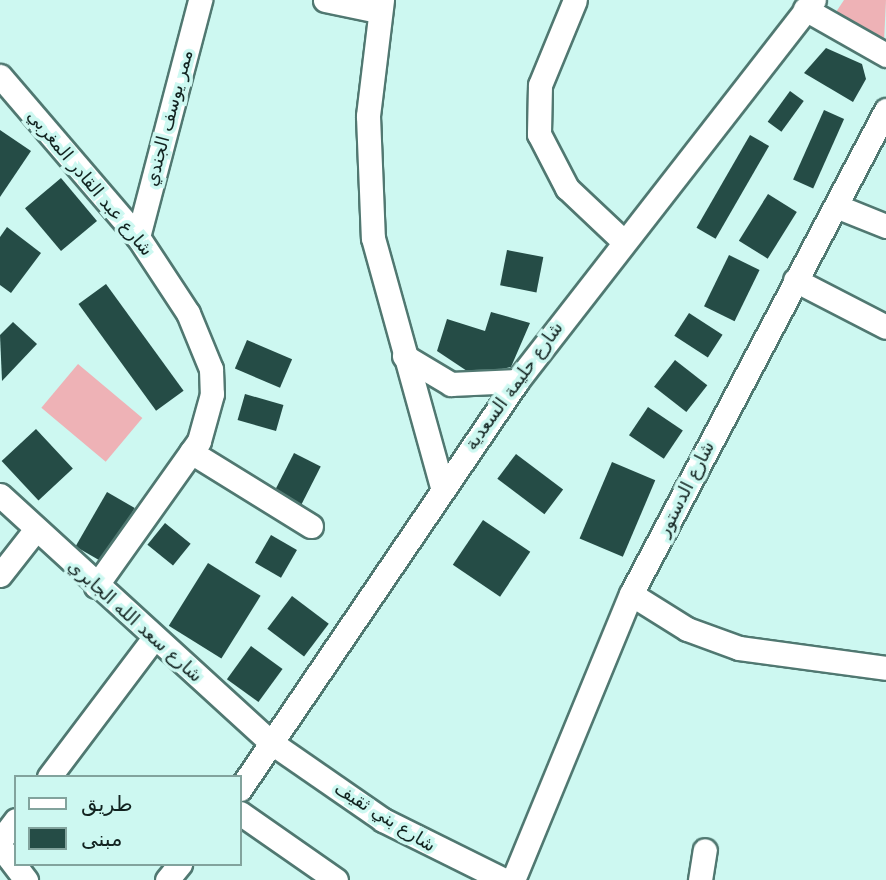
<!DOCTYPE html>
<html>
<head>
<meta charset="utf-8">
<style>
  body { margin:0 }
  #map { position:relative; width:886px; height:880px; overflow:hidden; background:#cdf8f1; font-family:"DejaVu Sans",Vazirmatn,sans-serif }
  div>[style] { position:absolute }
  .green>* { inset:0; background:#eeb2b6; transform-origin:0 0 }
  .building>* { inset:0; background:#254c46; transform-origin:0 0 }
  .roads { filter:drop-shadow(2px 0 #507871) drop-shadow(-2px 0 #507871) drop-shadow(0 2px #507871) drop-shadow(0 -2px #507871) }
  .minor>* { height:23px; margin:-11.5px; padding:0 11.5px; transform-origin:11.5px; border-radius:11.5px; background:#fff }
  span { translate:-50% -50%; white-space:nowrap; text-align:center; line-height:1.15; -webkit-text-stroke:7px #cdf8f1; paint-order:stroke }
  .street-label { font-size:18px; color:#122320 }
  .legend { position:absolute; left:14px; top:775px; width:228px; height:91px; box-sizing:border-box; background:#cdf8f1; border:2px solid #82a39d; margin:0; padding:9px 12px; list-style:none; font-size:21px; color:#122320 }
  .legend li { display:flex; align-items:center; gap:14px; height:35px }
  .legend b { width:35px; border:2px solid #82a39d }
</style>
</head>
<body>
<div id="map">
  <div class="green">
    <i style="clip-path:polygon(844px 0,886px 0,884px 42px,836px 12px)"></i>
    <i style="left:78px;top:364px;width:84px;height:57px;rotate:40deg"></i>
  </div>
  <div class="building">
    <i style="clip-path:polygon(826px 48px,862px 64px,866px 79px,853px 102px,804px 73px)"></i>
    <i style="left:790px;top:91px;width:17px;height:38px;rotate:36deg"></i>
    <i style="left:824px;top:110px;width:22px;height:76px;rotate:24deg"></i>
    <i style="clip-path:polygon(0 130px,31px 151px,0 197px)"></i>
    <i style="left:750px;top:135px;width:22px;height:107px;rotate:30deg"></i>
    <i style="left:61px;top:178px;width:56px;height:47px;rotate:50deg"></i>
    <i style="left:768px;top:194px;width:34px;height:55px;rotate:32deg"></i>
    <i style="clip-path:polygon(7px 227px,41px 253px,11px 293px,0 285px,0 237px)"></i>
    <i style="left:507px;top:250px;width:37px;height:36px;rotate:11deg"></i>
    <i style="left:729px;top:255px;width:34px;height:57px;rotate:26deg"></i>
    <i style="left:106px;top:284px;width:132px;height:34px;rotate:54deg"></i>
    <i style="clip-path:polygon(491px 312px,530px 323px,511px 367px,473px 375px,437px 351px,447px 319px,485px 331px)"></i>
    <i style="left:689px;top:313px;width:40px;height:27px;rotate:33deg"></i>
    <i style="clip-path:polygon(13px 322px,37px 344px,2px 381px,0 335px)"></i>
    <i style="left:247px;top:340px;width:49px;height:31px;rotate:23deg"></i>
    <i style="left:675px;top:360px;width:41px;height:34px;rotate:38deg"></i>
    <i style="left:245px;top:394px;width:40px;height:27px;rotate:16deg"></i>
    <i style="left:648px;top:407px;width:42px;height:34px;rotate:34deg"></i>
    <i style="left:36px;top:429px;width:54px;height:47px;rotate:47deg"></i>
    <i style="left:294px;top:453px;width:30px;height:50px;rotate:27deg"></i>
    <i style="left:516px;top:454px;width:59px;height:31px;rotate:37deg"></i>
    <i style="left:612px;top:462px;width:47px;height:83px;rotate:23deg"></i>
    <i style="left:107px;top:492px;width:32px;height:63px;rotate:30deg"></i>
    <i style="left:483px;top:520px;width:57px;height:54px;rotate:34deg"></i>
    <i style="left:165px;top:523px;width:33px;height:28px;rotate:39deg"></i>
    <i style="left:271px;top:535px;width:30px;height:32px;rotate:30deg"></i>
    <i style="left:208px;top:563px;width:62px;height:74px;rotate:32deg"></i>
    <i style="left:292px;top:596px;width:46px;height:41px;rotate:37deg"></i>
    <i style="left:251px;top:646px;width:39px;height:41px;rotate:36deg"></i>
  </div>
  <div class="roads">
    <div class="minor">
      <i style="left:325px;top:0;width:54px;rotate:11.7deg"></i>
      <i style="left:382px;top:0;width:117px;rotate:96.9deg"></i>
      <i style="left:368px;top:116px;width:122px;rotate:87.7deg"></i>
      <i style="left:373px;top:238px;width:257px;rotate:74.5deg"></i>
      <i style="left:575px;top:0;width:92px;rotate:112.4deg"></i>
      <i style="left:540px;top:85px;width:49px;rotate:91.2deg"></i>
      <i style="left:539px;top:134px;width:61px;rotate:62.6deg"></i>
      <i style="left:567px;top:188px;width:76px;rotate:43.4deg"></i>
      <i style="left:805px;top:9px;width:93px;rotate:29.6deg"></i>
      <i style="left:0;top:76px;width:212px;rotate:49.4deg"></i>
      <i style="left:138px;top:237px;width:91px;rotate:56.7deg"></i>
      <i style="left:188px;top:313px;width:61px;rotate:67.7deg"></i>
      <i style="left:211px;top:369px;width:25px;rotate:88deg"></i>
      <i style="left:212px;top:394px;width:49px;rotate:105.5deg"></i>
      <i style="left:199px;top:441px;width:178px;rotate:125.4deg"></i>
      <i style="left:836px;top:206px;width:54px;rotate:21.8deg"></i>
      <i style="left:138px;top:237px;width:245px;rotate:-75.3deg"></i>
      <i style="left:795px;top:280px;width:102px;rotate:27.3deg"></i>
      <i style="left:404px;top:356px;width:55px;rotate:30.8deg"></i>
      <i style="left:451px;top:384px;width:66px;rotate:-2.6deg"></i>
      <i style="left:191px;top:452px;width:141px;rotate:31.7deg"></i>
      <i style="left:0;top:495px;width:368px;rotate:42.4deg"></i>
      <i style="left:272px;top:743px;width:135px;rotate:34.7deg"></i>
      <i style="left:383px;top:820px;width:135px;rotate:26.4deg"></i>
      <i style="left:0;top:575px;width:58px;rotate:-52deg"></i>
      <i style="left:631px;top:594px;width:66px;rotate:32deg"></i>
      <i style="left:687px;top:629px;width:55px;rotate:20.1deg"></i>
      <i style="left:739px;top:648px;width:148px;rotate:7.7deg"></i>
      <i style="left:49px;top:777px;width:173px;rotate:-53deg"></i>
      <i style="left:240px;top:789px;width:493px;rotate:-55.8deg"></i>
      <i style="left:517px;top:381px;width:483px;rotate:-52.1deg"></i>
      <i style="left:240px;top:813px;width:117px;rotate:34.9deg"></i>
      <i style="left:0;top:841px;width:26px;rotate:-53deg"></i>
      <i style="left:0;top:846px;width:43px;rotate:52.6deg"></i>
      <i style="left:167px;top:880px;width:21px;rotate:-51deg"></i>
      <i style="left:513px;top:880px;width:309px;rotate:-67.6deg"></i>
      <i style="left:631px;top:594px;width:547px;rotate:-62.22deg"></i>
      <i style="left:700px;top:880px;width:30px;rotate:-81deg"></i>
    </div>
  </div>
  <div class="street-label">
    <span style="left:169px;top:118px;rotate:-75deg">ممر يوسف الجندي</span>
    <span style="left:90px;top:183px;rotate:50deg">شارع عبد القادر المغربي</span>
    <span style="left:514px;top:386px;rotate:-54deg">شارع حليمة السعدية</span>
    <span style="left:686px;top:489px;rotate:-63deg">شارع الدستور</span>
    <span style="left:135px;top:621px;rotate:42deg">شارع سعد الله الجابري</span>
    <span style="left:385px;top:817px;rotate:32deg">شارع بني ثقيف</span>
  </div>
  <ul class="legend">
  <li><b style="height:9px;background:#fff"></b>طريق</li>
  <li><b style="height:19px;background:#254c46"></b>مبنى</li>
  </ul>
</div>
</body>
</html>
